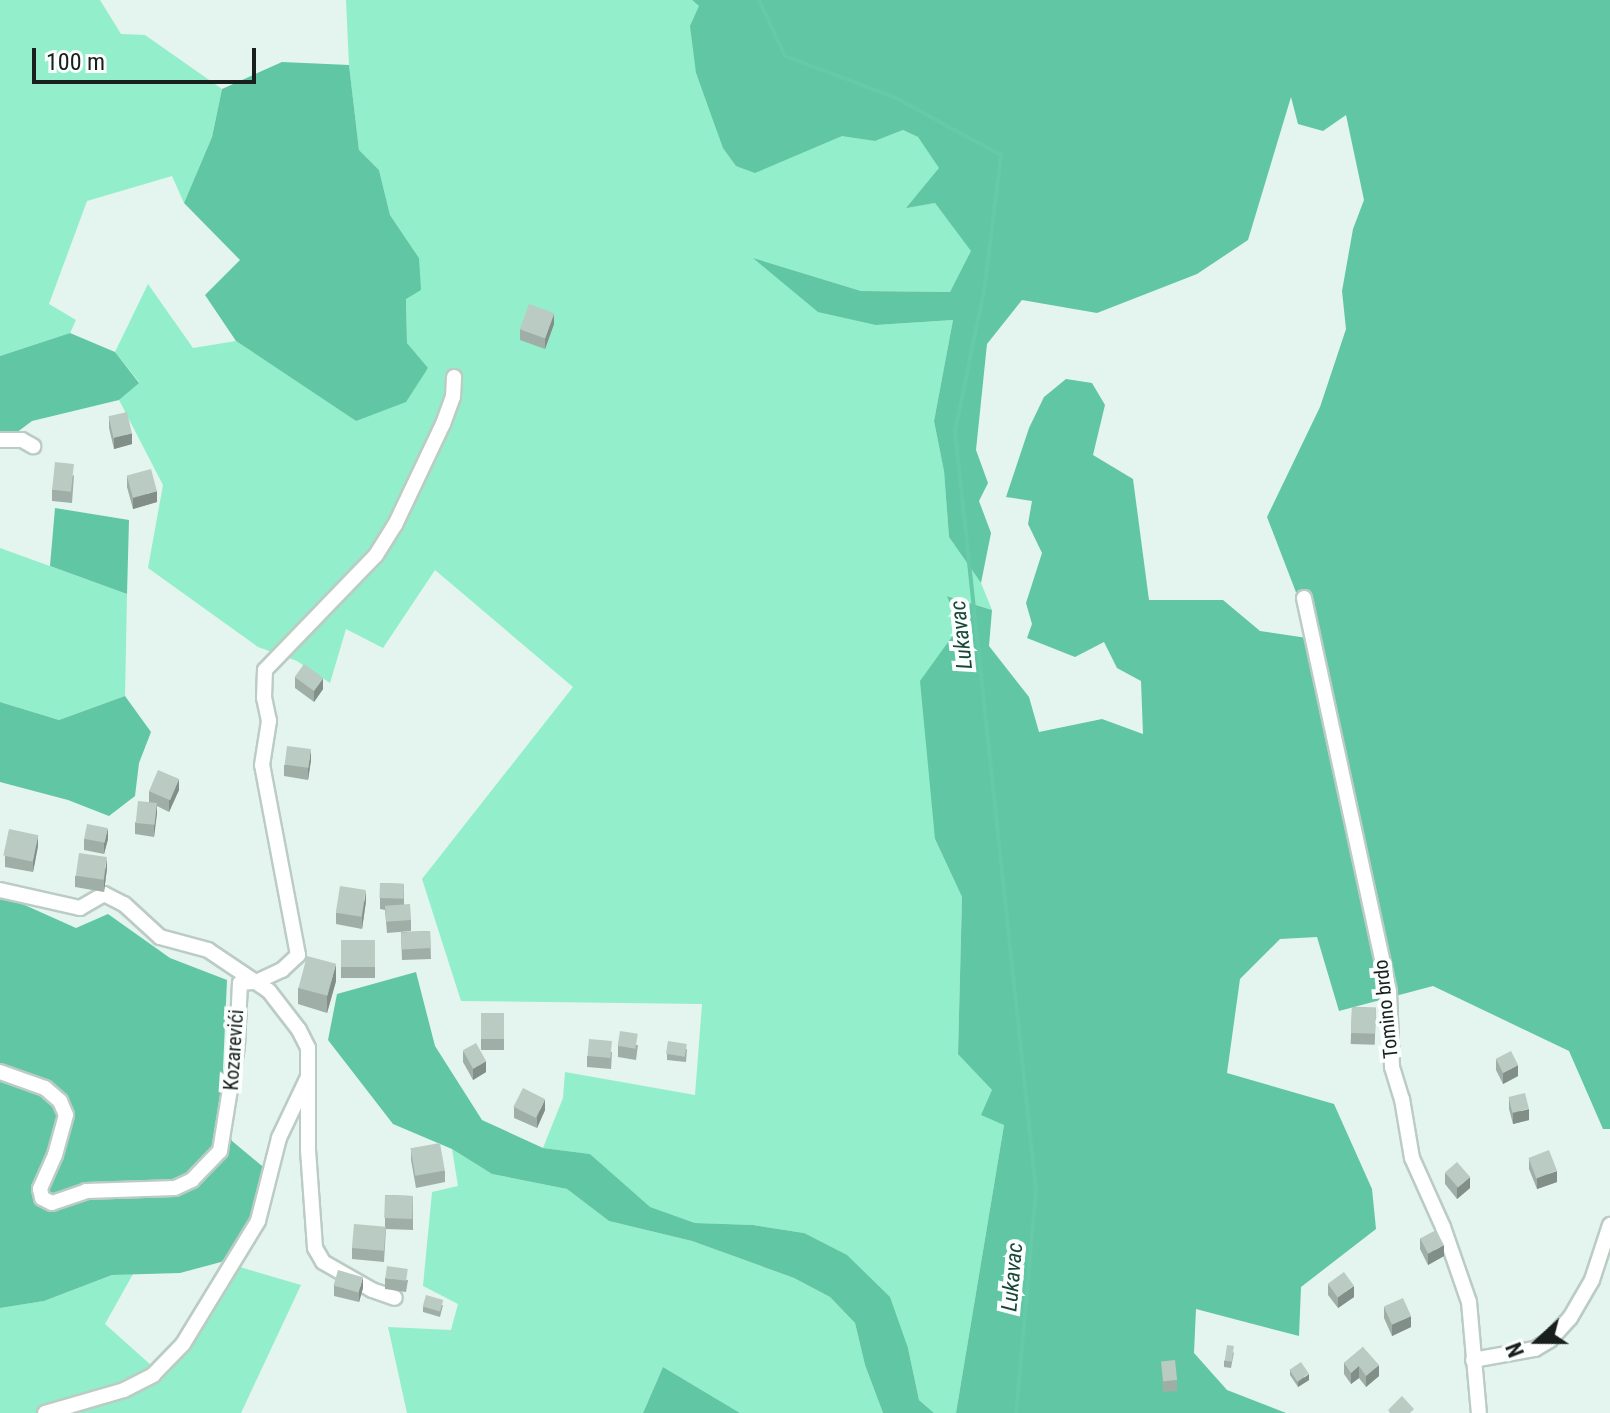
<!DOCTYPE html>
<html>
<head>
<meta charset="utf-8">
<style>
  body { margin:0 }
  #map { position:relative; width:1610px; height:1413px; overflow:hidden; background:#e3f5ee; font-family:"Roboto Condensed",sans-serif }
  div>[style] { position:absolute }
  .green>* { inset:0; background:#93eecb }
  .forest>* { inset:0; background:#61c6a3 }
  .stream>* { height:4px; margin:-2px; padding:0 2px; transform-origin:2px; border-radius:2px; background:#65caa7 }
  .roads { filter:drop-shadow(2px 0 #baccc4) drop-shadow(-2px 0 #baccc4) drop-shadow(0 2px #baccc4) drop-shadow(0 -2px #baccc4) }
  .minor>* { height:14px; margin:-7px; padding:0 7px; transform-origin:7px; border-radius:7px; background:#fff }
  .wall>* { inset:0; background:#9fafa8; transform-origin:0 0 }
  .shaded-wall>* { inset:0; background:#828e88 }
  .building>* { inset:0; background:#b9cbc3; transform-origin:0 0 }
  span { translate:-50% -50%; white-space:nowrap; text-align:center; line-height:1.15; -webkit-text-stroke:8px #fbfffd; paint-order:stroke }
  .street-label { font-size:20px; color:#181f1c }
  .water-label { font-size:22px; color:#194637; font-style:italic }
  .north { position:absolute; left:1498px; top:1301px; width:80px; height:80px; -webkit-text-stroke:6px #fbfffd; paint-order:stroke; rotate:249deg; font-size:22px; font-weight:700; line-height:32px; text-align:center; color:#181f1c }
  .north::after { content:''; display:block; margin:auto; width:28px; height:36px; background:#181f1c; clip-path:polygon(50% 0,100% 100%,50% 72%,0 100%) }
  .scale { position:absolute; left:32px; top:48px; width:224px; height:36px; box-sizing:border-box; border:4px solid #181f1c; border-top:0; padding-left:10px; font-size:24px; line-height:28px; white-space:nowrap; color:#181f1c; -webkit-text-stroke:6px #fbfffd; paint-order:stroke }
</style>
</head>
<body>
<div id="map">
  <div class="green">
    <i style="clip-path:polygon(0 0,100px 0,121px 34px,145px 35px,222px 89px,212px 137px,184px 203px,172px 176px,87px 201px,49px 304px,76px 320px,70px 333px,0 356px)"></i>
    <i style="clip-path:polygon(346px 0,692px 0,699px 6px,696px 73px,709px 108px,808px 149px,842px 135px,875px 141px,903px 130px,918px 137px,940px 168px,907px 207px,935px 203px,972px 251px,950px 292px,861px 291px,756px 259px,876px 325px,953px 320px,934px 421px,944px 470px,949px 537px,981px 583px,992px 610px,948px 596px,959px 626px,935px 839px,962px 897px,958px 1053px,992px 1090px,1004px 1125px,956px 1413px,934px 1413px,919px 1400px,908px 1348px,804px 1233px,753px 1225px,695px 1223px,649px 1207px,590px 1154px,543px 1148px,563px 1098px,565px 1072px,695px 1095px,702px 1004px,461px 1001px,422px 879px,573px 687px,435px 570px,383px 648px,346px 629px,330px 683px,297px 661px,258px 647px,148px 568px,163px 485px,119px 400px,139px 382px,115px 352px,148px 284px,193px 348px,236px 341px,356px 421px,428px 369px,407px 343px,406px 298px,419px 258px,390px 215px,379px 170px,359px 150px,349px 65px)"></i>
    <i style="clip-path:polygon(0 548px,127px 594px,125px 696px,59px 720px,0 702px)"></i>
    <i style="clip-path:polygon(452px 1149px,492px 1174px,567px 1189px,609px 1221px,692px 1241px,794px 1278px,830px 1297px,855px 1323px,865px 1365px,883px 1413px,740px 1413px,663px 1367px,643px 1413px,407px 1413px,388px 1327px,451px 1330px,458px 1304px,423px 1286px,432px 1192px,458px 1186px)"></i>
    <i style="clip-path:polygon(226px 1263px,301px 1285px,241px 1413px,0 1413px,0 1308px,44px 1301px,112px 1275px,133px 1274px,105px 1324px,152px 1366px,177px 1344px)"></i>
  </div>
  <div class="forest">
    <i style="clip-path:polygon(692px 0,1610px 0,1610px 1129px,1603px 1129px,1569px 1051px,1433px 986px,1339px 1011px,1317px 937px,1280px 939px,1240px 979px,1227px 1073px,1334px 1104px,1372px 1189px,1376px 1229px,1301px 1287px,1299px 1336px,1196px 1309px,1194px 1353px,1227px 1390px,1286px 1413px,956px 1413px,1004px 1125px,981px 1115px,992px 1090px,958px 1054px,962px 897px,935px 839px,920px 681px,959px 627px,947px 596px,992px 610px,989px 646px,1029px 697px,1039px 732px,1102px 719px,1143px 734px,1141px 681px,1117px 668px,1104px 642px,1075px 657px,1027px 638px,1032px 624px,1026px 603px,1042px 553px,1028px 524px,1032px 501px,1006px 497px,1029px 428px,1044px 397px,1066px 379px,1092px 383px,1105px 405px,1093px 455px,1133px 479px,1149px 600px,1223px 600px,1260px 631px,1314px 639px,1267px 517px,1320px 407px,1346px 329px,1342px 291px,1353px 229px,1364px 200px,1346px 115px,1323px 131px,1298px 124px,1291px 97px,1248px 240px,1197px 274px,1097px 313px,1022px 300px,987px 344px,976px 450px,988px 483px,979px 501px,991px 533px,981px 583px,949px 537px,944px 471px,934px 421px,953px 320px,876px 325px,818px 312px,753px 258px,861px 291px,950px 292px,971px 251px,935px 203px,906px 208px,939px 168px,918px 137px,903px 130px,875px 141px,842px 136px,755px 173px,736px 166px,723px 148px,696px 73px,690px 26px,699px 6px)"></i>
    <i style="clip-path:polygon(282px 62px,349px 65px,359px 150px,379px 170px,390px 215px,419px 258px,421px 290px,406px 299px,407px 343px,428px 368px,406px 402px,356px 421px,236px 341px,205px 295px,240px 260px,184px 203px,212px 137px,222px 89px)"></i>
    <i style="clip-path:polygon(70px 333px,115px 352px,139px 383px,119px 400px,32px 421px,0 445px,0 356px)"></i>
    <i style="clip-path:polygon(55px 508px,129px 520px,127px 594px,50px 566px)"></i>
    <i style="clip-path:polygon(125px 696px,151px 732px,139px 763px,135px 796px,109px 816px,68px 800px,0 782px,0 702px,59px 720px)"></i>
    <i style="clip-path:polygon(0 894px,76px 928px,108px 914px,170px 958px,227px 980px,221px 1114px,232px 1141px,268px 1171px,247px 1240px,221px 1262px,180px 1273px,112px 1275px,44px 1301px,0 1308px)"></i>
    <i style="clip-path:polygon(416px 972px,435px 1046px,482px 1120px,543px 1148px,590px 1154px,650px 1207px,695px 1223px,753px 1225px,804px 1233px,847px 1255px,890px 1297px,908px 1348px,919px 1400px,934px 1413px,883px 1413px,865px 1365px,855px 1323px,830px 1297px,794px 1278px,692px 1241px,609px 1221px,567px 1189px,492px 1174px,452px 1149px,393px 1124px,328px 1040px,337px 994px)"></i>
    <i style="clip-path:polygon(663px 1367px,740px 1413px,643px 1413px)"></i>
  </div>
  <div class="stream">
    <i style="left:759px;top:0;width:62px;rotate:65.1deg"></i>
    <i style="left:785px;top:56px;width:116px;rotate:20.6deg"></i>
    <i style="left:894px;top:97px;width:122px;rotate:28.5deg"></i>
    <i style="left:1001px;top:155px;width:137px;rotate:97.1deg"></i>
    <i style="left:984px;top:291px;width:143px;rotate:101.7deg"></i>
    <i style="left:955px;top:431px;width:763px;rotate:83.91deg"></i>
    <i style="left:1036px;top:1190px;width:224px;rotate:95.1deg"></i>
  </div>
  <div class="roads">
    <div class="minor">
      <i style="left:0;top:440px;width:22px"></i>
      <i style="left:22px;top:440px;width:13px;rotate:29deg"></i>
      <i style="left:1304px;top:598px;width:403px;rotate:77.8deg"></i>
      <i style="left:1389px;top:992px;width:75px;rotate:87.7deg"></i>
      <i style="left:1392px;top:1067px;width:34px;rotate:73deg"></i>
      <i style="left:1402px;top:1099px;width:60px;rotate:80.4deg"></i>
      <i style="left:1412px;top:1158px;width:76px;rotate:65.8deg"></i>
      <i style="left:1443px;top:1227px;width:79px;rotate:70.9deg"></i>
      <i style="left:1469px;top:1302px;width:111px;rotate:84.9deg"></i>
      <i style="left:0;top:890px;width:82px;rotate:12.7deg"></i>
      <i style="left:80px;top:908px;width:28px;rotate:-30deg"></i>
      <i style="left:104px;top:894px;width:22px;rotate:27deg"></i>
      <i style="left:124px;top:904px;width:49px;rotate:42.5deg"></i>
      <i style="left:160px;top:937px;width:50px;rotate:15.2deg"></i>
      <i style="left:208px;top:950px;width:73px;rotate:33.9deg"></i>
      <i style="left:269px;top:991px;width:49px;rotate:52.4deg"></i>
      <i style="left:299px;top:1030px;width:20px;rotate:63deg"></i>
      <i style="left:308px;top:1048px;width:102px;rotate:90deg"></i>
      <i style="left:308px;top:1150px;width:98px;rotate:85.9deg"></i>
      <i style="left:315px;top:1248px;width:16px;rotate:60deg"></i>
      <i style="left:323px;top:1262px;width:56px;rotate:29.7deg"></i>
      <i style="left:372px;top:1290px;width:24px;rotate:19deg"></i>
      <i style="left:256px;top:982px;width:29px;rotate:-25deg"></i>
      <i style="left:282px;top:970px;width:22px;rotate:-43deg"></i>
      <i style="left:298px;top:955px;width:193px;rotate:-100.7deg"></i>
      <i style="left:262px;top:765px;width:45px;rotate:-81deg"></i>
      <i style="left:269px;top:721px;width:24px;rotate:-102deg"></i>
      <i style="left:264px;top:698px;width:28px;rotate:-88deg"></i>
      <i style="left:265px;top:670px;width:160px;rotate:-46deg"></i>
      <i style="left:376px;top:555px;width:36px;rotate:-58deg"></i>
      <i style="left:395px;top:525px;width:112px;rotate:-64.6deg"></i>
      <i style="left:443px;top:424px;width:29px;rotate:-70deg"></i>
      <i style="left:453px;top:397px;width:20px;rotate:-87deg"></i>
      <i style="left:0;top:1072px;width:48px;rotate:19.6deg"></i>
      <i style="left:45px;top:1088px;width:20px;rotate:41deg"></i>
      <i style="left:60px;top:1101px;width:15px;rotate:67deg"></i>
      <i style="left:66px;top:1115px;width:41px;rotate:105.4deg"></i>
      <i style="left:55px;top:1155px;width:37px;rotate:114deg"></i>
      <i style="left:40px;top:1189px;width:9px;rotate:77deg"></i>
      <i style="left:42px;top:1198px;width:11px;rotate:27deg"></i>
      <i style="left:52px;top:1203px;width:36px;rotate:-19deg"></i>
      <i style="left:86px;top:1191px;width:89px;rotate:-1.9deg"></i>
      <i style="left:175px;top:1188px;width:19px;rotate:-25deg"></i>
      <i style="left:192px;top:1180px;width:40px;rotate:-46deg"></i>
      <i style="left:220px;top:1151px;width:106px;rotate:-80.8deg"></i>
      <i style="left:237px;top:1046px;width:63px;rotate:-87.3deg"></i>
      <i style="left:240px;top:983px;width:16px;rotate:-4deg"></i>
      <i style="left:1473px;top:1360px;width:63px;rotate:-10.1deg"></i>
      <i style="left:1535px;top:1349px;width:17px;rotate:-31deg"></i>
      <i style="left:1550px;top:1340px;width:30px;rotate:-48deg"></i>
      <i style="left:1570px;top:1318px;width:44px;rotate:-59.9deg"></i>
      <i style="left:1592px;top:1280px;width:58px;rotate:-71.9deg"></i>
      <i style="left:45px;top:1413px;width:82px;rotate:-16.2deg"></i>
      <i style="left:124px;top:1390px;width:33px;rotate:-27deg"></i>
      <i style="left:153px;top:1375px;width:43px;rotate:-45.9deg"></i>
      <i style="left:183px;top:1344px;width:144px;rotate:-58.6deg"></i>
      <i style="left:258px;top:1221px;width:86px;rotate:-75.8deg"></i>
      <i style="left:279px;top:1138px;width:65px;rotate:-64.6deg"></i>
    </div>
  </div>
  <div class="wall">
    <i style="clip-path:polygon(554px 324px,545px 349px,520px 340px,520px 329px)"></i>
    <i style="clip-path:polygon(109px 417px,132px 444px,114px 449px,109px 428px)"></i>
    <i style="clip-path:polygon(74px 475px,72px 503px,52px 501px,52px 490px)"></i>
    <i style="clip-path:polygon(127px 476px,157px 502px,133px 509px,127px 487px)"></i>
    <i style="clip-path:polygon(295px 677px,323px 689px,314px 702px,295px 688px)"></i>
    <i style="clip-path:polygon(311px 760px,308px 780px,284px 776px,284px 765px)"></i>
    <i style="clip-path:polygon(179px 790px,169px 812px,157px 806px,154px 837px,135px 834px,135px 823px,149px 802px,149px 791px)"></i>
    <i style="clip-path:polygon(84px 839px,108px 839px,104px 854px,84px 850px)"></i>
    <i style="clip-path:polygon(38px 846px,33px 872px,5px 867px,5px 856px)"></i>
    <i style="clip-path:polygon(107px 868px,104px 892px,75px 887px,75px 876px)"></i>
    <i style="clip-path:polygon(380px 883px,404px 884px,404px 904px,411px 920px,411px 931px,387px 933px,385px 910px,380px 909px)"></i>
    <i style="clip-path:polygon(366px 901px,362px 929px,336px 924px,336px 913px)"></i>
    <i style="left:430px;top:931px;width:28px;height:29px;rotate:88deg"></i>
    <i style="left:341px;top:940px;width:34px;height:38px"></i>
    <i style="clip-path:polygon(336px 981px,327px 1013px,298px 1004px,298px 988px)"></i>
    <i style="left:1352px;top:1007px;width:24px;height:37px;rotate:2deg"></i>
    <i style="left:481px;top:1013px;width:23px;height:37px"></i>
    <i style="clip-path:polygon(638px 1045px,636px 1060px,618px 1057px,618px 1046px)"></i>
    <i style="clip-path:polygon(687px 1049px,686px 1062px,667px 1060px,667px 1054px)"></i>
    <i style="clip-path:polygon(463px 1051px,486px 1072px,473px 1080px,463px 1062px)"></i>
    <i style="clip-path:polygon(612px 1052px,611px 1069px,587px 1067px,587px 1056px)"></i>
    <i style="clip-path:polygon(1496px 1059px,1518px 1076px,1503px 1084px,1496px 1070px)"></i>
    <i style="clip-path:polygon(1509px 1098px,1529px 1120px,1513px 1124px,1509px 1109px)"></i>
    <i style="clip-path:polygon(514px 1107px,545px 1110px,537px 1128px,514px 1118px)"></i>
    <i style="clip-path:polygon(411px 1149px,445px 1171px,445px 1182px,416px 1188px,411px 1160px)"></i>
    <i style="clip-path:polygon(1529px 1158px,1557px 1182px,1537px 1189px,1529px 1169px)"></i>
    <i style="clip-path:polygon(1445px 1173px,1470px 1188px,1457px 1199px,1445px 1184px)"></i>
    <i style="clip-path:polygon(385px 1195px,413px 1196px,413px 1230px,386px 1229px,384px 1262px,352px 1259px,352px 1248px,385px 1227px)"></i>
    <i style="clip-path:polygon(1420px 1238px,1444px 1256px,1428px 1265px,1420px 1249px)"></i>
    <i style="clip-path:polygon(385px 1278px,408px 1280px,406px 1292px,385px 1289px)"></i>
    <i style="clip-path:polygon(1328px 1284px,1354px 1297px,1338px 1308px,1328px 1295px)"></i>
    <i style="clip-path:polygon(334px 1285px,363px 1288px,359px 1302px,334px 1296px)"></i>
    <i style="clip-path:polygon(443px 1305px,440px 1317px,423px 1312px,423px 1307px)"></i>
    <i style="clip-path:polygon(1384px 1307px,1411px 1327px,1392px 1336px,1384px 1318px)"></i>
    <i style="clip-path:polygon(1363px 1347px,1379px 1376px,1366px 1387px,1359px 1378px,1351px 1384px,1344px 1374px,1344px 1363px)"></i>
    <i style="clip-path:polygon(1234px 1352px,1231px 1368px,1224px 1367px,1224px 1361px)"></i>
    <i style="clip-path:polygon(1161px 1361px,1177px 1380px,1177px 1391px,1163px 1392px)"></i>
    <i style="clip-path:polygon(1290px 1370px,1309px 1380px,1298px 1387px,1290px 1375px)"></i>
  </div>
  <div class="shaded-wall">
    <i style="clip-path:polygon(554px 313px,554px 324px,545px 349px,545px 338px)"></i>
    <i style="clip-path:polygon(132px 433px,132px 444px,114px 449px,114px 438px)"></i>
    <i style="clip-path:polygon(157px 491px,157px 502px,133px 509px,133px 498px)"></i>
    <i style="clip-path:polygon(323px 678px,323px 689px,314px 702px,314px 691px)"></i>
    <i style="clip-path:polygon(311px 749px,311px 760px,308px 780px,308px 769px)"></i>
    <i style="clip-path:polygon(179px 779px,179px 790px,169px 812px,169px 800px)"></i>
    <i style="clip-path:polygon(157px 803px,157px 814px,154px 837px,154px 826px)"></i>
    <i style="clip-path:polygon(108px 828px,108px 839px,104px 854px,104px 843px)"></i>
    <i style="clip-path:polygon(38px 835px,38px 846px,33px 872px,33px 861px)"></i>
    <i style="clip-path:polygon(107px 857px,107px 868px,104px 892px,104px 881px)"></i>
    <i style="clip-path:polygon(366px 890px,366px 901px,362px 929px,362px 918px)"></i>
    <i style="clip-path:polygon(336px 964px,336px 981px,327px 1013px,327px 996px)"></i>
    <i style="clip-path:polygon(486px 1061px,486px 1072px,473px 1080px,473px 1069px)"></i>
    <i style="clip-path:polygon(1518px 1065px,1518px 1076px,1503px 1084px,1503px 1073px)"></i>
    <i style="clip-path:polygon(545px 1099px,545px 1110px,537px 1128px,537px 1117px)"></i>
    <i style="clip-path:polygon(1529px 1109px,1529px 1120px,1513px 1124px,1513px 1113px)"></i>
    <i style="clip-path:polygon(1557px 1171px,1557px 1182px,1537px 1189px,1537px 1178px)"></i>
    <i style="clip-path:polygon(1470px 1177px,1470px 1188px,1457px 1199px,1457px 1188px)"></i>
    <i style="clip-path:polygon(1444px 1245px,1444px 1256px,1428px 1265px,1428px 1254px)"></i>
    <i style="clip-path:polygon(363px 1277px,363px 1288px,359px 1302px,359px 1291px)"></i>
    <i style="clip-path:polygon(1354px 1286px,1354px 1297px,1338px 1308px,1338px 1297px)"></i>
    <i style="clip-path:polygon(1411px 1316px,1411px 1327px,1392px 1336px,1392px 1324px)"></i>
    <i style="clip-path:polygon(1379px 1365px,1379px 1376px,1366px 1387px,1366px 1376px)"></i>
    <i style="clip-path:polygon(1359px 1366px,1359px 1378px,1351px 1384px,1351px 1373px)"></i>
    <i style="clip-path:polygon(1309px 1374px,1309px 1380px,1298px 1387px,1298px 1382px)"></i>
  </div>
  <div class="building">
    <i style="left:529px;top:304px;width:27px;height:27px;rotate:20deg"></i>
    <i style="left:127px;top:412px;width:22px;height:19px;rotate:77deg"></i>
    <i style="left:55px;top:462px;width:19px;height:28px;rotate:6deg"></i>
    <i style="left:151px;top:469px;width:23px;height:25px;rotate:75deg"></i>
    <i style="left:304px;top:664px;width:24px;height:16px;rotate:36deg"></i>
    <i style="left:287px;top:746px;width:24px;height:19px;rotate:7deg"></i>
    <i style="left:158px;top:770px;width:23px;height:23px;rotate:23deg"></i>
    <i style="left:138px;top:801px;width:19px;height:22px;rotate:6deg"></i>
    <i style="left:87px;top:824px;width:21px;height:15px;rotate:11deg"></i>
    <i style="left:9px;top:829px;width:30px;height:27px;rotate:12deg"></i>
    <i style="left:79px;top:853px;width:28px;height:23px;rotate:8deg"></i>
    <i style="left:380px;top:883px;width:24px;height:15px;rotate:2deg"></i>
    <i style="left:340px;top:886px;width:26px;height:27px;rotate:9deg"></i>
    <i style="left:410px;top:904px;width:16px;height:25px;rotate:86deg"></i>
    <i style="left:430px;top:931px;width:17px;height:29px;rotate:87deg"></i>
    <i style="left:341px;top:940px;width:34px;height:27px"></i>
    <i style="left:307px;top:956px;width:30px;height:33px;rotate:15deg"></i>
    <i style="left:1352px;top:1007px;width:24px;height:26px;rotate:2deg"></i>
    <i style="left:481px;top:1013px;width:23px;height:26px"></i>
    <i style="left:620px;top:1031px;width:18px;height:15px;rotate:9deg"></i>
    <i style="left:589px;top:1039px;width:23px;height:17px;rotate:5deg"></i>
    <i style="left:668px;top:1041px;width:19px;height:13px;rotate:9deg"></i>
    <i style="left:476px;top:1043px;width:21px;height:15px;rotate:61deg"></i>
    <i style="left:1511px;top:1051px;width:16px;height:17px;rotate:63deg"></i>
    <i style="left:523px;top:1088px;width:25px;height:21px;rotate:27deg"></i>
    <i style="left:1525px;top:1093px;width:16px;height:17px;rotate:76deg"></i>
    <i style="left:440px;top:1143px;width:28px;height:30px;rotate:80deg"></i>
    <i style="left:1549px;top:1150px;width:22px;height:22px;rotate:69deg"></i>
    <i style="left:1457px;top:1162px;width:20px;height:16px;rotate:49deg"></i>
    <i style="left:385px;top:1195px;width:28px;height:23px;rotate:2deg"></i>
    <i style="left:354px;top:1224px;width:32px;height:24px;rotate:5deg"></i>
    <i style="left:1436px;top:1230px;width:17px;height:18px;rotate:62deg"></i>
    <i style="left:387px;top:1266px;width:21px;height:12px;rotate:8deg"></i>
    <i style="left:338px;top:1270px;width:26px;height:16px;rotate:16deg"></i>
    <i style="left:1344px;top:1272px;width:17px;height:20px;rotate:54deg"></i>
    <i style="left:426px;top:1295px;width:18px;height:12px;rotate:16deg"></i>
    <i style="left:1403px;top:1298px;width:20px;height:21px;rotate:66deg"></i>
    <i style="left:1227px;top:1345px;width:7px;height:16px;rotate:8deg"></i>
    <i style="clip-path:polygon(1363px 1347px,1379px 1365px,1366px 1376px,1359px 1366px,1351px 1373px,1344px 1363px)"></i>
    <i style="left:1175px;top:1360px;width:20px;height:14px;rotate:84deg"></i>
    <i style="left:1301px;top:1362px;width:14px;height:14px;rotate:56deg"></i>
    <i style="clip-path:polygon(1402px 1396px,1414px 1409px,1410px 1413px,1390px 1413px,1388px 1410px)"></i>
  </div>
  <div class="street-label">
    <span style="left:1386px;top:1009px;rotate:-96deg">Tomino brdo</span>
    <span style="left:234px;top:1050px;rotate:-86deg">Kozarevići</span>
  </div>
  <div class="water-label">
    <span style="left:961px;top:635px;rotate:-96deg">Lukavac</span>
    <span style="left:1012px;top:1277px;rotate:-85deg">Lukavac</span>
  </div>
  <div class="north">N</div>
  <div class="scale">100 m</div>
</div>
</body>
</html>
